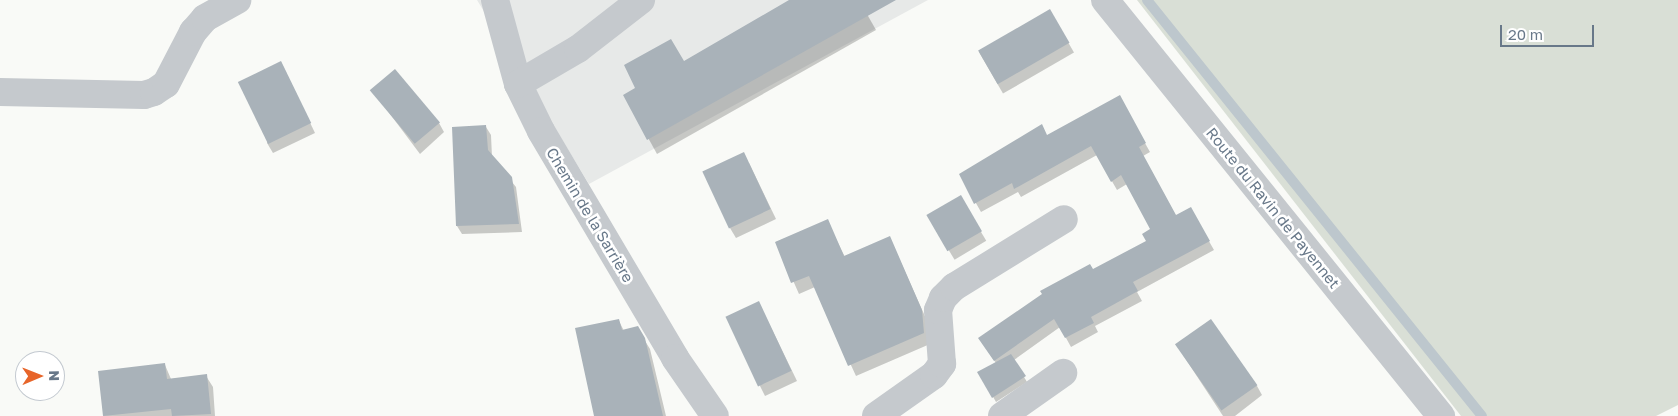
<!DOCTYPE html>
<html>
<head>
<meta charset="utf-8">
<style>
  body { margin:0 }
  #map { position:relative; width:1678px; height:416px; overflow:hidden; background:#f9faf7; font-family:"Golos Text",sans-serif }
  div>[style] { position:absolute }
  .built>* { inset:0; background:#e7e9e8 }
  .green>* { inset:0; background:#d9dfd6 }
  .shadow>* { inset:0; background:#0003; transform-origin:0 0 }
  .stream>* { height:10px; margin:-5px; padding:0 5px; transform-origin:5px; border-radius:5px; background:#bdc7cd }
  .building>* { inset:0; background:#a9b2b9; transform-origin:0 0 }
  .minor>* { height:28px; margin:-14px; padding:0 14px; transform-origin:14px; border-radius:14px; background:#c5c9cd }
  span { translate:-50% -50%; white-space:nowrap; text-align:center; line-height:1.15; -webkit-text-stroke:5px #fff; paint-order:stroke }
  .street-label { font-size:15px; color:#687889 }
  .north { position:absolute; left:15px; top:351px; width:50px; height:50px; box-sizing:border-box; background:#fff; border:1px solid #c3c9d0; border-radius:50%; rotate:89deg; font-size:14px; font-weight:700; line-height:20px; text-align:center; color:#687889 }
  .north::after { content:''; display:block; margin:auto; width:18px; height:22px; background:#e7652a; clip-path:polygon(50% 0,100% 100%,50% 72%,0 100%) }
  .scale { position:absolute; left:1500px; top:25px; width:94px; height:22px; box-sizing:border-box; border:2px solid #687889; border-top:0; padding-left:6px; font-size:15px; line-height:18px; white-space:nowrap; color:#687889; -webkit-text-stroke:4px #fff; paint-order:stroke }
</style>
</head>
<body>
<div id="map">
  <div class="built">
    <i style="clip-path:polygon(477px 0,928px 0,589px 184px)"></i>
  </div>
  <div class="green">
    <i style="clip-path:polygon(1137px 0,1678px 0,1678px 405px,1656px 416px,1461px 416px)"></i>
  </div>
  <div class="shadow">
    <i style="clip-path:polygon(791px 0,859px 0,876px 30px,657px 154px,625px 96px)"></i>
    <i style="left:1050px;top:11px;width:48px;height:82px;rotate:60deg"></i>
    <i style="clip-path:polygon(281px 62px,315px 133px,273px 153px,267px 143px)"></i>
    <i style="clip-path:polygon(372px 90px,439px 123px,444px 132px,420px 154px)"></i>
    <i style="clip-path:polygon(1119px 97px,1150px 152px,1143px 156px,1176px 216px,1190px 208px,1214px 250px,1137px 292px,1142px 301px,1095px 326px,1098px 332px,1071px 347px,1060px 327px,1014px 360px,1027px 382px,996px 402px,979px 372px,996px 363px,985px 347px,1093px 271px,1147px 242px,1152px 229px,1127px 184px,1117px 190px,1097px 155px,1021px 197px,1018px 192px,981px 212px,960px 175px,1047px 136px)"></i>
    <i style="clip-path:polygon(486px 127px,491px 135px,492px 157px,516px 187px,522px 232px,462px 234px,457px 226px)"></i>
    <i style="clip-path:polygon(749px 163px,776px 219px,736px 238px,730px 228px)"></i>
    <i style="left:960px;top:197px;width:51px;height:37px;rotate:59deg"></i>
    <i style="clip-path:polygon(827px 221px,845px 257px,890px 238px,928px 323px,930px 344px,856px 376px,815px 287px,799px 294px,776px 242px)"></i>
    <i style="clip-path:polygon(764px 313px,797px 381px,765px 396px,760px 386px)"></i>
    <i style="clip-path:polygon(619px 321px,624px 331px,637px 328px,650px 349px,666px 416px,595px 416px)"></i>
    <i style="clip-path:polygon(1183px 355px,1257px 386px,1262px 395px,1235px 416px,1223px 416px)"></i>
    <i style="clip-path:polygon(165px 365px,171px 379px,206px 376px,213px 387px,215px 416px,104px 416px,100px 372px)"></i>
  </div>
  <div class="stream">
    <i style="left:1147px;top:0;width:534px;rotate:51.16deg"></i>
  </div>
  <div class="building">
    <i style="clip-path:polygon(789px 0,896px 0,647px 140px,623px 95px,635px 88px,624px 65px,671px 39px,684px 61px)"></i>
    <i style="left:1050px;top:9px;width:39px;height:83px;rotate:60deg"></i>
    <i style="left:281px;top:61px;width:69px;height:48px;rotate:64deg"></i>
    <i style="left:395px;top:69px;width:70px;height:33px;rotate:50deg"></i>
    <i style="clip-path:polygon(1120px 95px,1146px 143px,1139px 147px,1176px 215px,1191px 207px,1210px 241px,1133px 282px,1138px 291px,1091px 317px,1094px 323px,1065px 338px,1054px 319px,994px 361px,978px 338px,1042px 294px,1040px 291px,1090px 264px,1093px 269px,1146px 241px,1142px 234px,1150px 229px,1121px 175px,1111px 182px,1091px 146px,1014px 189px,1012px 183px,974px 204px,959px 174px,1042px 124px,1047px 135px)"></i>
    <i style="clip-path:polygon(486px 125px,488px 150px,512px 177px,519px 224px,456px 226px,452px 127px)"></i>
    <i style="left:744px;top:152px;width:63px;height:46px;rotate:65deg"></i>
    <i style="left:961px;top:195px;width:42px;height:40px;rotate:60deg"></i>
    <i style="clip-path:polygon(828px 219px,844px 256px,890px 236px,922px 310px,924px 333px,848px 366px,809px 276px,791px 283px,775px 242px)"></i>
    <i style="left:759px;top:301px;width:77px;height:37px;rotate:65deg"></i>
    <i style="clip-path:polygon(619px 319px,622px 330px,638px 326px,645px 338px,663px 416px,594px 416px,575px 328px)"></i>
    <i style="left:1211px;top:319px;width:81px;height:44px;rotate:55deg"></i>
    <i style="clip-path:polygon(1011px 354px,1026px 376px,992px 398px,977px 372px)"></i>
    <i style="clip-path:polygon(165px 363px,167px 379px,207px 374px,211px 414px,172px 416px,171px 409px,103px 416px,98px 371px)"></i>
  </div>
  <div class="minor">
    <i style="left:495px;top:0;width:87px;rotate:74.7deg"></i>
    <i style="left:518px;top:84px;width:52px;rotate:63.9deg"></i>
    <i style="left:541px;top:131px;width:264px;rotate:59.4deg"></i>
    <i style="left:675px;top:358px;width:70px;rotate:55.4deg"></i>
    <i style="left:1105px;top:0;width:535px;rotate:51.07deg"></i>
    <i style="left:518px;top:84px;width:69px;rotate:-30.3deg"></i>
    <i style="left:578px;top:49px;width:80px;rotate:-37.9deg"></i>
    <i style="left:0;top:92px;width:144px;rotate:1.2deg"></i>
    <i style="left:144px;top:95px;width:10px;rotate:-17deg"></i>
    <i style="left:154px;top:92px;width:14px;rotate:-34deg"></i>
    <i style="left:166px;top:84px;width:59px;rotate:-62.6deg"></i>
    <i style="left:193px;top:32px;width:18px;rotate:-49deg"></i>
    <i style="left:205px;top:18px;width:37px;rotate:-29deg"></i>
    <i style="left:876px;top:416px;width:71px;rotate:-35.3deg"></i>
    <i style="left:934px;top:375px;width:14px;rotate:-54deg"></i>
    <i style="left:942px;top:364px;width:54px;rotate:-94.2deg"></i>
    <i style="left:938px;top:310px;width:13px;rotate:-67deg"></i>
    <i style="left:943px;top:298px;width:16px;rotate:-45deg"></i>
    <i style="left:954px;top:287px;width:129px;rotate:-31.7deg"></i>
    <i style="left:1002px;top:416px;width:75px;rotate:-35.2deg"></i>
  </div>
  <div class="street-label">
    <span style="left:1273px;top:208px;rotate:51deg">Route du Ravin de Payennet</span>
    <span style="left:590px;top:215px;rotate:59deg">Chemin de la Sarrière</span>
  </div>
  <div class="north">N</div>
  <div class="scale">20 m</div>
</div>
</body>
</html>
